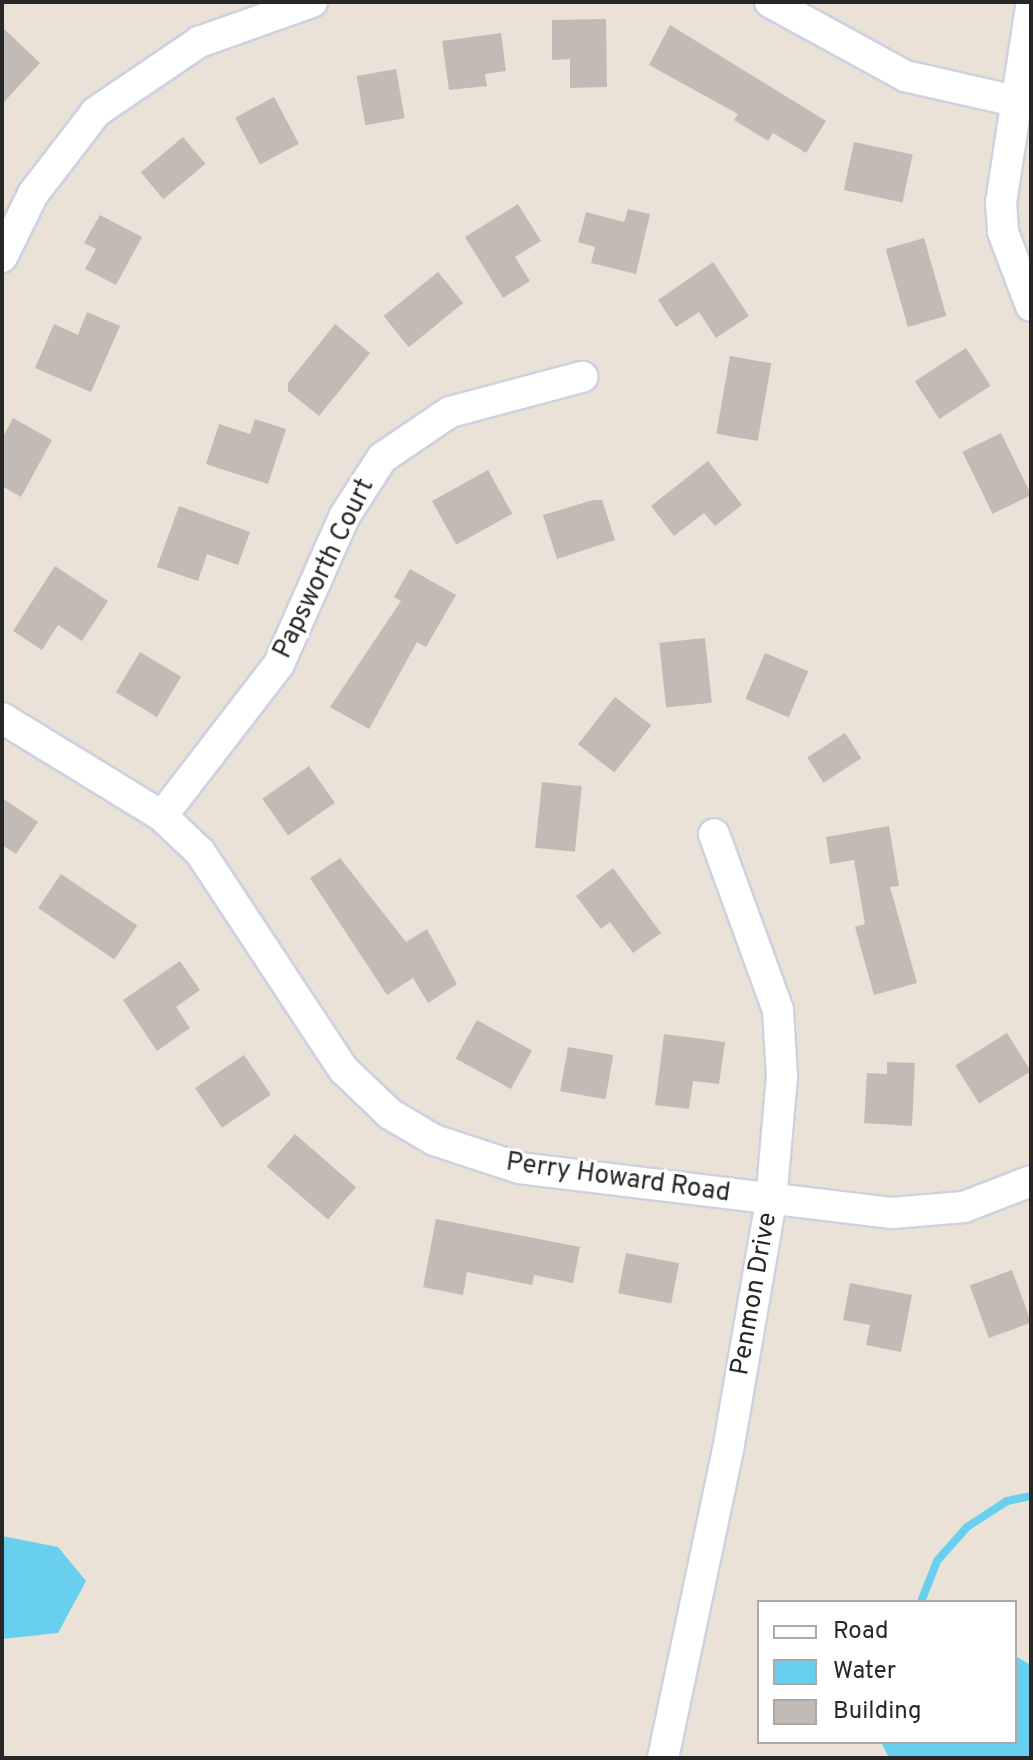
<!DOCTYPE html>
<html>
<head>
<meta charset="utf-8">
<style>
  body { margin:0 }
  #map { position:relative; width:1033px; height:1760px; overflow:hidden; background:#eae1d7; font-family:Overpass,sans-serif }
  div>[style] { position:absolute }
  .water>* { inset:0; background:#69cfee }
  .stream>* { height:8px; margin:-4px; padding:0 4px; transform-origin:4px; border-radius:4px; background:#69cfee }
  .building>* { inset:0; background:#c2bbb5; transform-origin:0 0 }
  .roads { filter:drop-shadow(2px 0 #cdd1e0) drop-shadow(-2px 0 #cdd1e0) drop-shadow(0 2px #cdd1e0) drop-shadow(0 -2px #cdd1e0) }
  .street>* { height:30px; margin:-15px; padding:0 15px; transform-origin:15px; border-radius:15px; background:#fff }
  span { translate:-50% -50%; white-space:nowrap; text-align:center; line-height:1.15; -webkit-text-stroke:6px #fff; paint-order:stroke }
  .street-label { font-size:26px; color:#272727 }
  .frame { position:absolute; inset:0; border:4px solid #272727; pointer-events:none }
  .legend { position:absolute; left:757px; top:1600px; width:260px; height:144px; box-sizing:border-box; background:#fff; border:2px solid #a9a9a9; margin:0; padding:10px 14px; list-style:none; font-size:24px; color:#272727 }
  .legend li { display:flex; align-items:center; gap:16px; height:40px }
  .legend b { width:40px; border:2px solid #a9a9a9 }
</style>
</head>
<body>
<div id="map">
  <div class="water">
    <i style="clip-path:polygon(2px 1536px,58px 1547px,86px 1581px,58px 1633px,2px 1639px)"></i>
    <i style="clip-path:polygon(1015px 1656px,1031px 1665px,1031px 1758px,889px 1758px,881px 1742px,1015px 1742px)"></i>
  </div>
  <div class="stream">
    <i style="left:921px;top:1602px;width:44px;rotate:-68.7deg"></i>
    <i style="left:937px;top:1561px;width:45px;rotate:-48.6deg"></i>
    <i style="left:967px;top:1527px;width:48px;rotate:-33deg"></i>
    <i style="left:1007px;top:1501px;width:25px;rotate:-12deg"></i>
  </div>
  <div class="building">
    <i style="clip-path:polygon(606px 19px,607px 87px,570px 88px,570px 59px,552px 60px,552px 20px)"></i>
    <i style="clip-path:polygon(670px 25px,826px 121px,806px 153px,773px 133px,768px 141px,734px 120px,738px 114px,649px 65px)"></i>
    <i style="clip-path:polygon(2px 27px,40px 63px,2px 104px)"></i>
    <i style="clip-path:polygon(501px 33px,506px 71px,485px 74px,487px 86px,449px 90px,442px 41px)"></i>
    <i style="left:396px;top:69px;width:50px;height:40px;rotate:80deg"></i>
    <i style="left:274px;top:97px;width:53px;height:44px;rotate:62deg"></i>
    <i style="left:183px;top:137px;width:35px;height:55px;rotate:50deg"></i>
    <i style="left:854px;top:142px;width:60px;height:49px;rotate:12deg"></i>
    <i style="clip-path:polygon(518px 204px,541px 241px,515px 257px,530px 281px,503px 298px,465px 237px)"></i>
    <i style="clip-path:polygon(628px 209px,650px 214px,636px 274px,591px 263px,595px 247px,578px 242px,586px 212px,624px 222px)"></i>
    <i style="clip-path:polygon(100px 215px,142px 237px,116px 285px,85px 269px,96px 249px,84px 243px)"></i>
    <i style="left:924px;top:238px;width:81px;height:40px;rotate:74deg"></i>
    <i style="clip-path:polygon(713px 262px,749px 316px,716px 338px,699px 312px,676px 327px,658px 300px)"></i>
    <i style="left:438px;top:272px;width:40px;height:70px;rotate:51deg"></i>
    <i style="clip-path:polygon(87px 312px,120px 326px,91px 392px,35px 368px,54px 324px,78px 335px)"></i>
    <i style="clip-path:polygon(335px 324px,370px 353px,319px 416px,288px 391px,288px 383px)"></i>
    <i style="left:966px;top:348px;width:45px;height:61px;rotate:57deg"></i>
    <i style="left:730px;top:356px;width:42px;height:79px;rotate:10deg"></i>
    <i style="clip-path:polygon(13px 418px,52px 440px,21px 497px,2px 486px,2px 439px)"></i>
    <i style="clip-path:polygon(255px 419px,286px 429px,268px 484px,206px 464px,219px 424px,250px 434px)"></i>
    <i style="left:1001px;top:433px;width:69px;height:43px;rotate:64deg"></i>
    <i style="clip-path:polygon(708px 461px,742px 505px,715px 526px,704px 513px,674px 536px,651px 506px)"></i>
    <i style="left:488px;top:470px;width:50px;height:64px;rotate:61deg"></i>
    <i style="clip-path:polygon(593px 500px,602px 500px,615px 540px,557px 559px,543px 515px)"></i>
    <i style="clip-path:polygon(179px 506px,250px 532px,238px 565px,207px 554px,198px 581px,157px 567px)"></i>
    <i style="clip-path:polygon(55px 566px,108px 601px,82px 641px,58px 625px,42px 650px,13px 631px)"></i>
    <i style="clip-path:polygon(410px 569px,456px 595px,426px 647px,417px 642px,369px 729px,330px 707px,401px 601px,394px 597px)"></i>
    <i style="left:705px;top:638px;width:65px;height:46px;rotate:84deg"></i>
    <i style="left:140px;top:652px;width:48px;height:47px;rotate:31deg"></i>
    <i style="left:765px;top:653px;width:47px;height:50px;rotate:23deg"></i>
    <i style="left:615px;top:697px;width:46px;height:60px;rotate:38deg"></i>
    <i style="left:845px;top:733px;width:30px;height:45px;rotate:57deg"></i>
    <i style="left:309px;top:766px;width:45px;height:57px;rotate:55deg"></i>
    <i style="left:542px;top:782px;width:40px;height:66px;rotate:6deg"></i>
    <i style="clip-path:polygon(2px 798px,38px 822px,16px 854px,2px 845px)"></i>
    <i style="clip-path:polygon(889px 826px,899px 886px,890px 887px,917px 983px,874px 995px,855px 927px,865px 924px,854px 860px,830px 864px,826px 837px)"></i>
    <i style="clip-path:polygon(340px 858px,406px 942px,427px 929px,457px 984px,428px 1003px,413px 978px,387px 995px,310px 878px)"></i>
    <i style="clip-path:polygon(613px 868px,661px 933px,633px 953px,610px 922px,601px 929px,576px 896px)"></i>
    <i style="left:61px;top:874px;width:92px;height:41px;rotate:34deg"></i>
    <i style="clip-path:polygon(180px 961px,200px 990px,176px 1007px,190px 1028px,157px 1051px,123px 1000px)"></i>
    <i style="left:477px;top:1020px;width:63px;height:44px;rotate:29deg"></i>
    <i style="left:1007px;top:1033px;width:45px;height:61px;rotate:58deg"></i>
    <i style="clip-path:polygon(664px 1034px,725px 1042px,719px 1084px,693px 1081px,689px 1109px,655px 1105px)"></i>
    <i style="left:568px;top:1047px;width:46px;height:45px;rotate:10deg"></i>
    <i style="left:244px;top:1055px;width:48px;height:59px;rotate:56deg"></i>
    <i style="clip-path:polygon(887px 1062px,915px 1063px,912px 1126px,864px 1123px,867px 1073px,887px 1074px)"></i>
    <i style="left:295px;top:1134px;width:81px;height:43px;rotate:41deg"></i>
    <i style="clip-path:polygon(436px 1219px,580px 1247px,573px 1283px,534px 1275px,532px 1285px,467px 1272px,463px 1295px,423px 1287px)"></i>
    <i style="left:626px;top:1253px;width:54px;height:41px;rotate:11deg"></i>
    <i style="left:1012px;top:1270px;width:56px;height:45px;rotate:70deg"></i>
    <i style="clip-path:polygon(850px 1283px,912px 1295px,901px 1352px,866px 1345px,870px 1325px,843px 1320px)"></i>
  </div>
  <div class="roads">
    <div class="street">
      <i style="left:770px;top:2px;width:154px;rotate:28.7deg"></i>
      <i style="left:905px;top:76px;width:109px;rotate:12.8deg"></i>
      <i style="left:1031px;top:7px;width:197px;rotate:98.7deg"></i>
      <i style="left:1001px;top:202px;width:30px;rotate:86deg"></i>
      <i style="left:1003px;top:232px;width:79px;rotate:69.3deg"></i>
      <i style="left:2px;top:257px;width:70px;rotate:-63.8deg"></i>
      <i style="left:33px;top:194px;width:103px;rotate:-52.5deg"></i>
      <i style="left:96px;top:112px;width:125px;rotate:-34.2deg"></i>
      <i style="left:199px;top:42px;width:120px;rotate:-19.5deg"></i>
      <i style="left:2px;top:718px;width:188px;rotate:31.5deg"></i>
      <i style="left:162px;top:816px;width:52px;rotate:43.5deg"></i>
      <i style="left:200px;top:852px;width:261px;rotate:56.6deg"></i>
      <i style="left:344px;top:1070px;width:64px;rotate:43.7deg"></i>
      <i style="left:390px;top:1114px;width:51px;rotate:30.6deg"></i>
      <i style="left:434px;top:1140px;width:89px;rotate:18.2deg"></i>
      <i style="left:519px;top:1168px;width:376px;rotate:6.9deg"></i>
      <i style="left:892px;top:1213px;width:72px;rotate:-4.8deg"></i>
      <i style="left:964px;top:1207px;width:72px;rotate:-21.2deg"></i>
      <i style="left:162px;top:816px;width:192px;rotate:-52.4deg"></i>
      <i style="left:279px;top:664px;width:161px;rotate:-66.1deg"></i>
      <i style="left:344px;top:517px;width:70px;rotate:-57.2deg"></i>
      <i style="left:382px;top:458px;width:82px;rotate:-34.1deg"></i>
      <i style="left:450px;top:412px;width:137px;rotate:-14.9deg"></i>
      <i style="left:663px;top:1758px;width:315px;rotate:-78.1deg"></i>
      <i style="left:728px;top:1450px;width:254px;rotate:-80.2deg"></i>
      <i style="left:771px;top:1200px;width:123px;rotate:-84.9deg"></i>
      <i style="left:782px;top:1077px;width:67px;rotate:-93.4deg"></i>
      <i style="left:778px;top:1010px;width:187px;rotate:-110deg"></i>
    </div>
  </div>
  <div class="street-label">
    <span style="left:325px;top:569px;rotate:-64deg">Papsworth Court</span>
    <span style="left:618px;top:1179px;rotate:8deg">Perry Howard Road</span>
    <span style="left:755px;top:1294px;rotate:-80deg">Penmon Drive</span>
  </div>
  <div class="frame"></div>
  <ul class="legend">
  <li><b style="height:10px;background:#fff"></b>Road</li>
  <li><b style="height:22px;background:#69cfee"></b>Water</li>
  <li><b style="height:22px;background:#c2bbb5"></b>Building</li>
  </ul>
</div>
</body>
</html>
